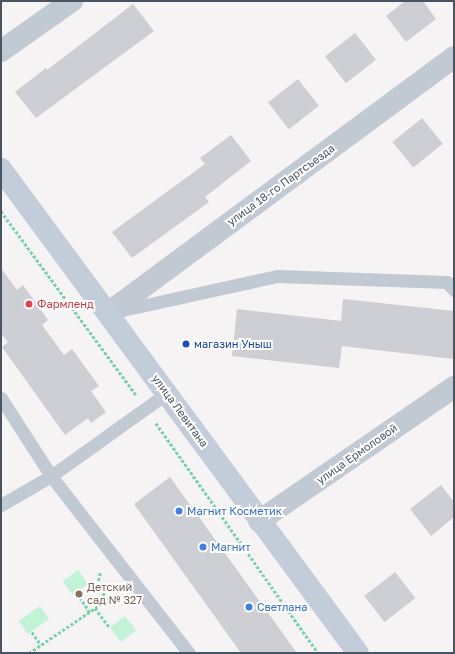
<!DOCTYPE html>
<html>
<head>
<meta charset="utf-8">
<style>
  body { margin:0 }
  #map { position:relative; width:455px; height:654px; overflow:hidden; background:#f5f3f3; font-family:"Golos Text",sans-serif }
  div>[style] { position:absolute }
  .green>* { inset:0; background:#c2f2d7; transform-origin:0 0 }
  .building>* { inset:0; background:#cdcfd5; transform-origin:0 0 }
  .path>* { height:2.5px; margin-top:-1.25px; transform-origin:0; background:repeating-linear-gradient(90deg,#78d2aa 0 3px,transparent 0 5px) }
  .lane>* { height:13px; margin:-6.5px; padding:0 6.5px; transform-origin:6.5px; border-radius:6.5px; background:#c1c9d2 }
  .street>* { height:22px; margin:-11px; padding:0 11px; transform-origin:11px; border-radius:11px; background:#c1c9d2 }
  .secondary>* { height:22px; margin:-11px; padding:0 11px; transform-origin:11px; border-radius:11px; background:#c3cdda }
  .dots>* { width:11px; height:11px; translate:-50% -50%; box-sizing:border-box; border:2px solid #fff; border-radius:50% }
  span { translate:-50% -50%; white-space:nowrap; text-align:center; line-height:1.15; -webkit-text-stroke:4px #fff; paint-order:stroke }
  .street-label { font-size:11px; color:#495562 }
  .health-label { font-size:11px; color:#be3a42 }
  .left { translate:0 -50%; text-align:left }
  .transit-label { font-size:11px; color:#164399 }
  .shop-label { font-size:11px; color:#366cbe }
  .education-label { font-size:11px; color:#785e54 }
  .frame { position:absolute; inset:0; border:2px solid #495562; pointer-events:none }
</style>
</head>
<body>
<div id="map">
  <div class="green">
    <i style="left:78px;top:570px;width:17px;height:19px;rotate:54deg"></i>
    <i style="left:40px;top:606px;width:16px;height:26px;rotate:55deg"></i>
    <i style="left:125px;top:616px;width:18px;height:19px;rotate:52deg"></i>
  </div>
  <div class="building">
    <i style="clip-path:polygon(405px 1px,423px 1px,436px 19px,406px 42px,386px 16px)"></i>
    <i style="clip-path:polygon(133px 4px,154px 31px,36px 118px,15px 92px,46px 68px,47px 70px)"></i>
    <i style="left:355px;top:33px;width:34px;height:38px;rotate:52deg"></i>
    <i style="left:298px;top:79px;width:34px;height:38px;rotate:52deg"></i>
    <i style="left:422px;top:118px;width:33px;height:38px;rotate:51deg"></i>
    <i style="clip-path:polygon(231px 135px,251px 161px,205px 197px,209px 202px,132px 258px,112px 232px,205px 164px,200px 158px)"></i>
    <i style="clip-path:polygon(1px 268px,17px 290px,23px 285px,48px 320px,42px 325px,64px 355px,72px 349px,99px 386px,91px 391px,106px 412px,91px 423px,88px 418px,65px 435px,2px 347px,8px 342px,1px 333px)"></i>
    <i style="clip-path:polygon(343px 299px,454px 311px,453px 359px,342px 346px,339px 368px,232px 356px,237px 309px,341px 321px)"></i>
    <i style="clip-path:polygon(170px 477px,297px 653px,241px 653px,134px 504px)"></i>
    <i style="clip-path:polygon(441px 485px,454px 502px,454px 517px,431px 536px,410px 509px)"></i>
    <i style="left:395px;top:572px;width:33px;height:39px;rotate:52deg"></i>
  </div>
  <div class="path">
    <i style="left:1px;top:211px;width:228px;rotate:53.7deg"></i>
    <i style="left:156px;top:423px;width:281px;rotate:54.8deg"></i>
    <i style="left:77px;top:593px;width:23px;rotate:56deg"></i>
    <i style="left:95px;top:608px;width:25px;rotate:53deg"></i>
    <i style="left:32px;top:632px;width:16px;rotate:55deg"></i>
    <i style="left:29px;top:653px;width:94px;rotate:-34.2deg"></i>
    <i style="left:107px;top:600px;width:17px;rotate:-123deg"></i>
    <i style="left:98px;top:586px;width:11px;rotate:-85deg"></i>
    <i style="left:99px;top:575px;width:4px;rotate:-45deg"></i>
  </div>
  <div class="lane">
    <i style="left:118px;top:311px;width:163px;rotate:-12.4deg"></i>
    <i style="left:277px;top:276px;width:170px;rotate:2deg"></i>
    <i style="left:447px;top:282px;width:11px;rotate:49deg"></i>
    <i style="left:1px;top:398px;width:93px;rotate:57.3deg"></i>
    <i style="left:51px;top:476px;width:224px;rotate:52.1deg"></i>
    <i style="left:1px;top:505px;width:58px;rotate:-30.1deg"></i>
    <i style="left:51px;top:476px;width:143px;rotate:-35.6deg"></i>
  </div>
  <div class="street">
    <i style="left:1px;top:51px;width:87px;rotate:-35.2deg"></i>
    <i style="left:108px;top:313px;width:430px;rotate:-36.5deg"></i>
    <i style="left:259px;top:521px;width:237px;rotate:-34.5deg"></i>
  </div>
  <div class="secondary">
    <i style="left:1px;top:169px;width:601px;rotate:53.59deg"></i>
  </div>
  <div class="dots">
    <i style="left:29px;top:304px;background:#e0444e"></i>
    <i style="left:186px;top:344px;background:#1a4fb4"></i>
    <i style="left:179px;top:511px;background:#3f7fe0"></i>
    <i style="left:203px;top:547px;background:#3f7fe0"></i>
    <i style="left:79px;top:594px;background:#8d6e63"></i>
    <i style="left:249px;top:607px;background:#3f7fe0"></i>
  </div>
  <div class="street-label">
    <span style="left:281px;top:185px;rotate:-36deg">улица 18-го Партсъезда</span>
    <span style="left:180px;top:411px;rotate:54deg">улица Левитана</span>
    <span style="left:357px;top:454px;rotate:-35deg">улица Ермоловой</span>
  </div>
  <div class="health-label">
    <span class="left" style="left:37px;top:304px">Фармленд</span>
  </div>
  <div class="transit-label">
    <span class="left" style="left:194px;top:344px">магазин Уныш</span>
  </div>
  <div class="shop-label">
    <span class="left" style="left:187px;top:511px">Магнит Косметик</span>
    <span class="left" style="left:211px;top:547px">Магнит</span>
    <span class="left" style="left:257px;top:607px">Светлана</span>
  </div>
  <div class="education-label">
    <span class="left" style="left:87px;top:594px">Детский<br>сад № 327</span>
  </div>
  <div class="frame"></div>
</div>
</body>
</html>
